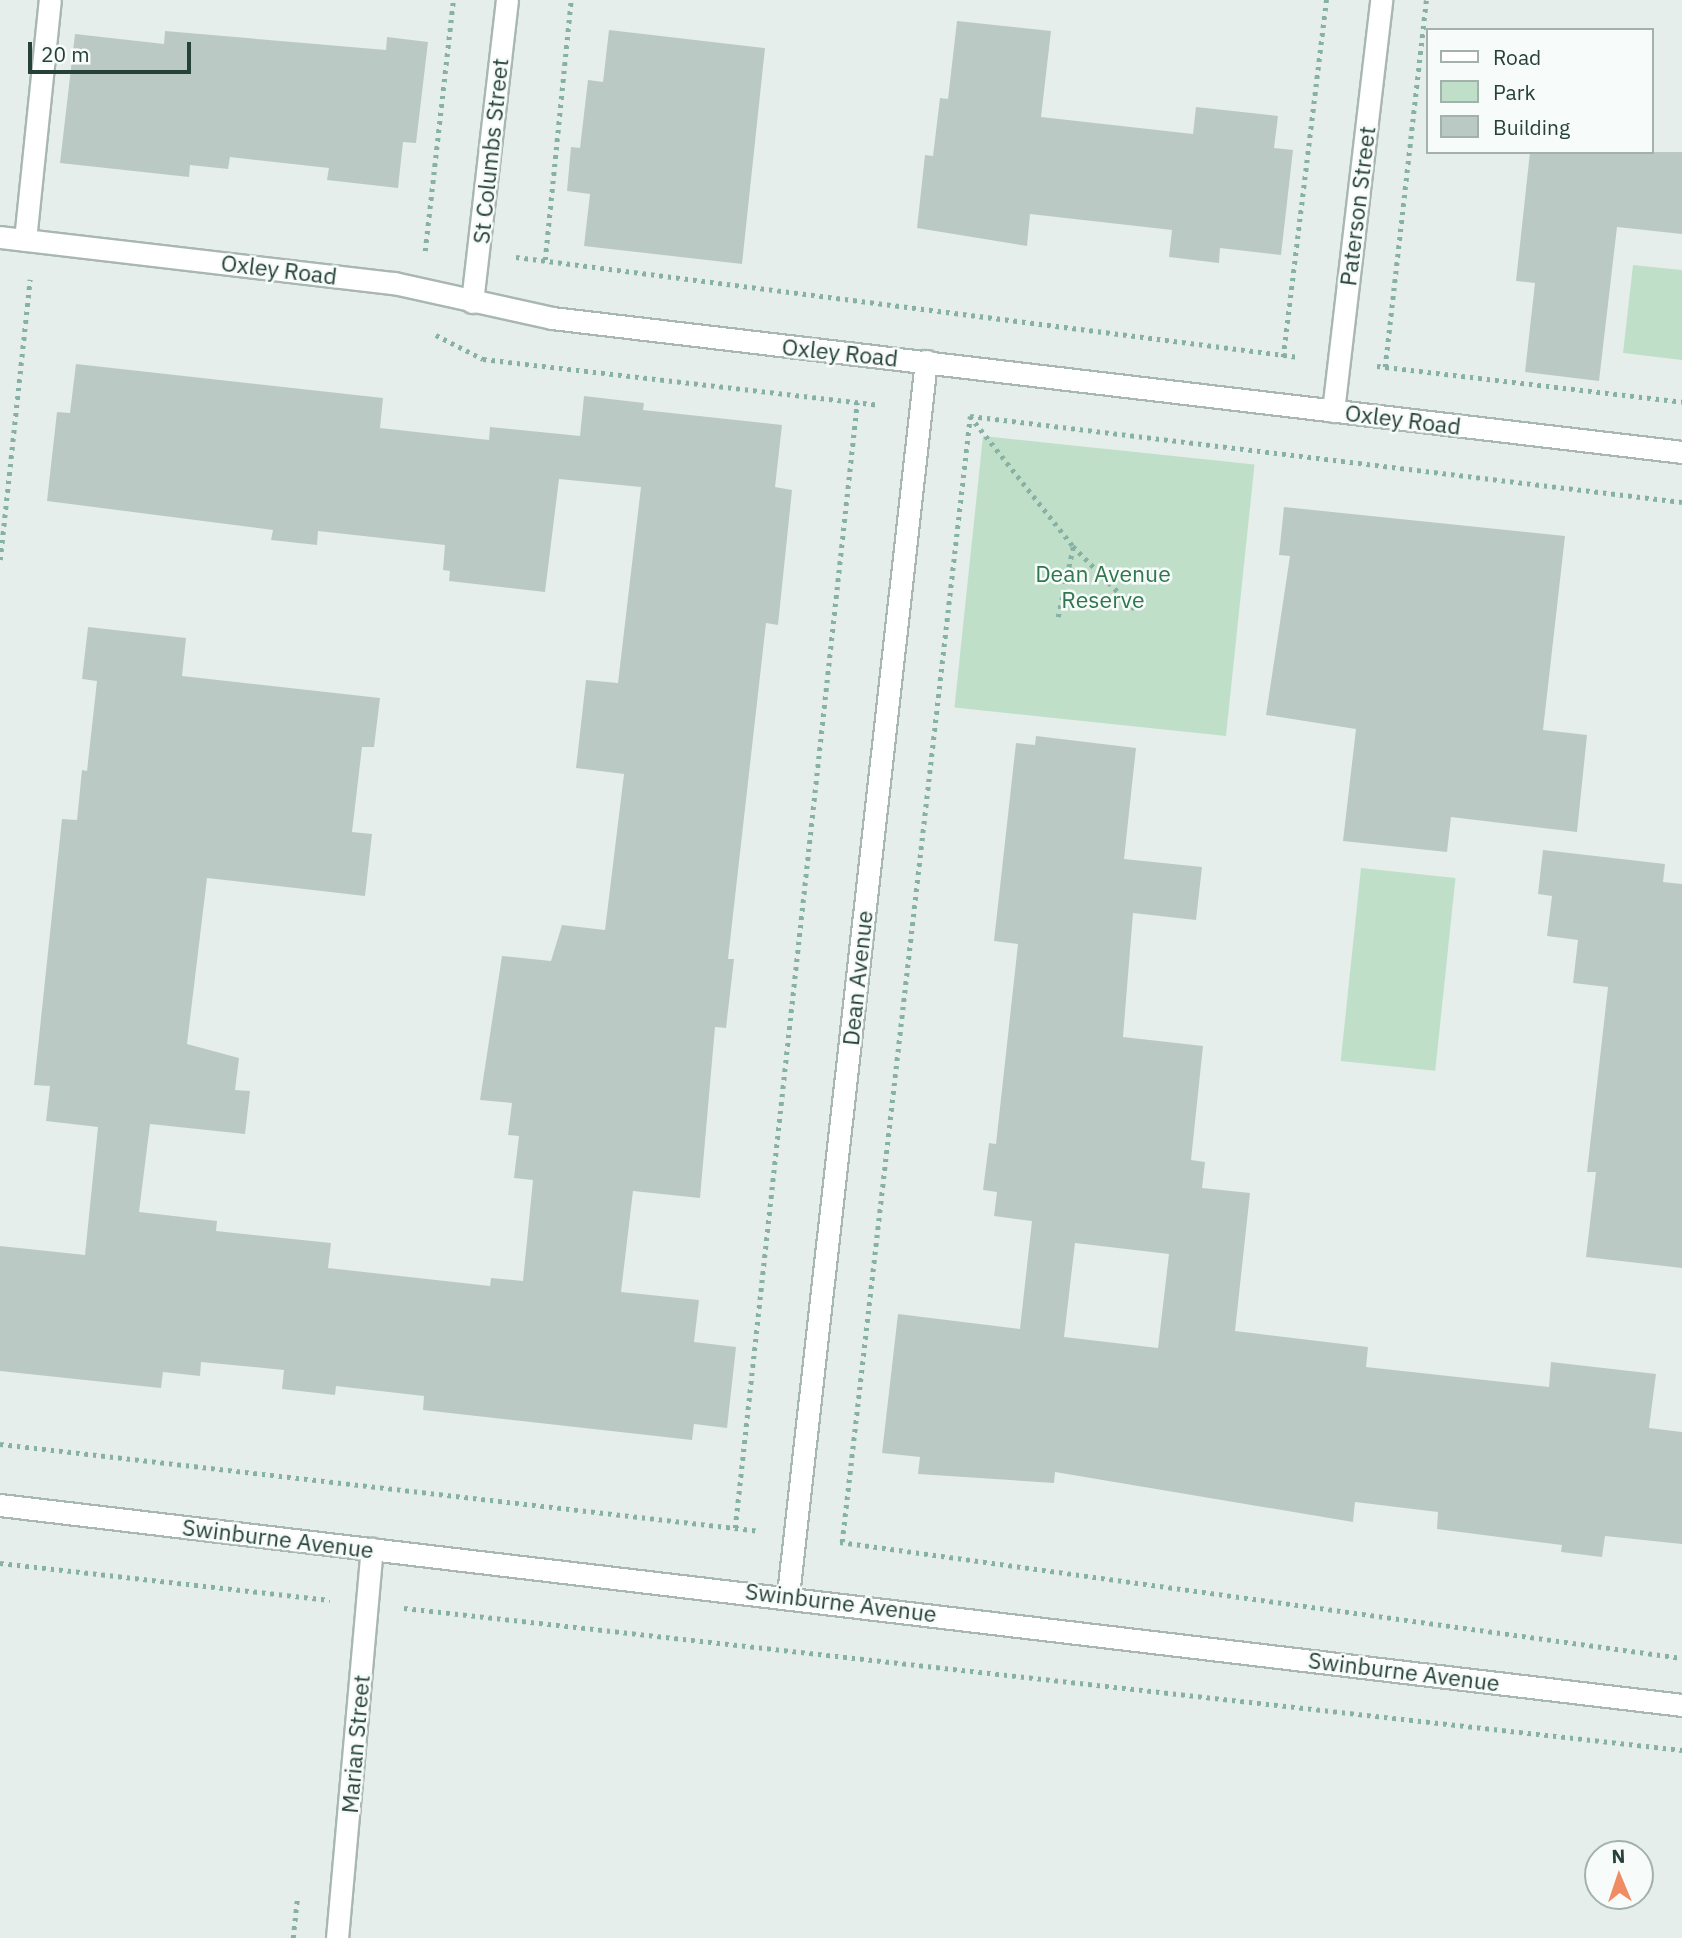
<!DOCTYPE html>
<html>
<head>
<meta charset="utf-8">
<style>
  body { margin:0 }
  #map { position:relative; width:1682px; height:1938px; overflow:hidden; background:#e6eeeb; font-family:"IBM Plex Sans",sans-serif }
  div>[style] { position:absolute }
  .green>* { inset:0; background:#c0dfc9; transform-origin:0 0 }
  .building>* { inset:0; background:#bbc9c4 }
  .path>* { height:4.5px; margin-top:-2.25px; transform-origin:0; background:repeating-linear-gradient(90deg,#87b1a6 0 3.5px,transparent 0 8.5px) }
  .roads { filter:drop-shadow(2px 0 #a8b7b2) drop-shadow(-2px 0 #a8b7b2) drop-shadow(0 2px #a8b7b2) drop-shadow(0 -2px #a8b7b2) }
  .lane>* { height:21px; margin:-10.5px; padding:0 10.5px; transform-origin:10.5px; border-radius:10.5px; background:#fff }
  .street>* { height:21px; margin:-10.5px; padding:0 10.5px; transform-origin:10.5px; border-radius:10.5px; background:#fff }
  .secondary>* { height:21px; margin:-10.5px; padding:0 10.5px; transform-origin:10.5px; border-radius:10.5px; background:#fff }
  span { translate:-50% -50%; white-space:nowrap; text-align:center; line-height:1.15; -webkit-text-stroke:5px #f7fbf9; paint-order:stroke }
  .street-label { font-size:23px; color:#25413a }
  .park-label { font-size:23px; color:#2f774e }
  .legend { position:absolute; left:1426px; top:28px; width:228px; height:126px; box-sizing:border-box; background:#f7fbf9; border:2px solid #a3b1ad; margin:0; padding:9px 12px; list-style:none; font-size:21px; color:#25413a }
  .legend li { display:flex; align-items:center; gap:14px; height:35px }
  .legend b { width:35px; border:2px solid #a3b1ad }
  .north { position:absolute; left:1584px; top:1840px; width:70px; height:70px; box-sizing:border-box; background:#f7fbf9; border:2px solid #a3b1ad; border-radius:50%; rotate:358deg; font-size:19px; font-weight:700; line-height:28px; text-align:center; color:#25413a }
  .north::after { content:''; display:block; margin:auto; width:24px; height:32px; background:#ef8c63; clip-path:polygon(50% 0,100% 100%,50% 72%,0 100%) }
  .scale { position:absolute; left:28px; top:42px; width:163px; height:32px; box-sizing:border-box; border:4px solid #25413a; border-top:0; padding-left:9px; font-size:21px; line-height:24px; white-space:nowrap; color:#25413a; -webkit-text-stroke:5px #f7fbf9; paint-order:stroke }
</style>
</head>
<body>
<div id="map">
  <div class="green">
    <i style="clip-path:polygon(1633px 265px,1682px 270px,1682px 360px,1623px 353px)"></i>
    <i style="left:983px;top:436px;width:273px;height:273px;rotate:6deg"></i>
    <i style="left:1361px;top:868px;width:95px;height:194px;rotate:6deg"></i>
  </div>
  <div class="building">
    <i style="clip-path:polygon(957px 21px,1051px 31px,1041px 117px,1193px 134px,1196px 107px,1278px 116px,1274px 148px,1293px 150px,1281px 255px,1220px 248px,1219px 263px,1169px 257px,1172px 230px,1030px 214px,1027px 246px,917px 228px,925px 155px,933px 156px,940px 98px,948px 99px)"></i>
    <i style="clip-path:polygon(609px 30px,765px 48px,742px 264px,584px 246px,590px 194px,567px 191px,571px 147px,580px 148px,588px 80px,603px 82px)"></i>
    <i style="clip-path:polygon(165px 31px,386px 50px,387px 37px,428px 42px,416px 143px,403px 142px,398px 188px,327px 180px,329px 168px,230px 157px,228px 169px,190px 165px,189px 177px,60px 163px,75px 34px,164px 44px)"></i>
    <i style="clip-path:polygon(1530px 152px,1682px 152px,1682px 234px,1617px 227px,1599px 381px,1525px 372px,1535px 283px,1516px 281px)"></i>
    <i style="clip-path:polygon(76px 364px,383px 398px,380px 428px,489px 440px,490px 427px,580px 436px,584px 396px,644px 403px,643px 410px,782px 425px,775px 487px,792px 490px,778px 625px,766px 623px,728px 959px,734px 959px,726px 1028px,715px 1027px,700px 1198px,633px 1191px,621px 1292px,699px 1300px,694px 1342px,736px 1347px,727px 1428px,694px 1424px,692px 1440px,423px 1410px,424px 1396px,336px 1386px,335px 1395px,282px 1389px,284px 1370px,201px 1362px,200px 1376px,163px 1372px,161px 1388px,0 1371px,0 1246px,85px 1255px,98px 1127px,46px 1121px,50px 1086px,34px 1085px,62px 819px,77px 820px,82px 770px,87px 771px,97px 681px,82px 679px,88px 627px,186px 638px,182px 676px,380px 698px,374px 747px,362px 747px,352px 832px,372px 834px,365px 896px,207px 878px,187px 1044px,239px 1058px,235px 1090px,250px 1091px,245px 1134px,150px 1124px,139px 1212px,217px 1221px,216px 1231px,331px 1243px,328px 1268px,490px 1286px,491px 1278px,523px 1281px,533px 1180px,514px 1178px,519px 1136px,508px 1135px,512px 1103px,480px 1100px,502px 956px,551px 961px,562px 925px,605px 930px,624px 774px,576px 768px,586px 680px,618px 683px,641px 487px,559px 479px,545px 592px,449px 581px,450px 571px,443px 570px,445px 545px,318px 531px,317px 545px,271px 540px,273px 530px,47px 501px,57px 412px,70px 413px)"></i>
    <i style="clip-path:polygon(1284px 507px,1565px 536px,1543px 730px,1587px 735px,1577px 832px,1451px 817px,1447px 852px,1343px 841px,1356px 729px,1266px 715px,1290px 556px,1279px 555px)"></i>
    <i style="clip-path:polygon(evenodd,1036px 736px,1136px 748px,1124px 859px,1202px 867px,1196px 920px,1133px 913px,1123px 1037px,1203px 1046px,1191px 1160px,1205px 1162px,1202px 1188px,1250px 1193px,1235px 1331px,1368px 1347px,1366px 1367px,1549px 1387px,1551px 1362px,1656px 1374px,1649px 1428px,1682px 1432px,1682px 1544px,1605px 1536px,1602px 1557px,1561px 1552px,1562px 1545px,1437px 1529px,1438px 1512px,1355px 1502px,1353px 1522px,1055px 1472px,1054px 1483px,918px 1474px,920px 1457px,882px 1453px,898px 1314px,1020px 1329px,1032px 1221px,994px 1216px,997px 1192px,983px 1190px,989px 1143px,996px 1144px,1018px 944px,994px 941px,1016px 743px,1035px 745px,1036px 736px,1075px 1243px,1169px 1254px,1158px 1348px,1064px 1337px,1075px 1243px)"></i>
    <i style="clip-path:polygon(1543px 850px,1665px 864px,1663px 882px,1682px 884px,1682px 1268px,1586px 1257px,1596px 1172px,1587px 1172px,1608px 987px,1573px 983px,1578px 940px,1547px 936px,1552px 896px,1538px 894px)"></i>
  </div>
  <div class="path">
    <i style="left:425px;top:251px;width:253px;rotate:-83.6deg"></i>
    <i style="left:516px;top:257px;width:789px;rotate:7.28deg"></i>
    <i style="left:545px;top:260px;width:261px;rotate:-84.3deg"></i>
    <i style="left:436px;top:335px;width:53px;rotate:27.1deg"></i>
    <i style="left:483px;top:359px;width:398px;rotate:6.6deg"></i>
    <i style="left:1283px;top:357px;width:360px;rotate:-83.1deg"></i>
    <i style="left:1377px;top:366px;width:307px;rotate:6.7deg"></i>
    <i style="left:1385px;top:367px;width:369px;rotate:-83.6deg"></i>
    <i style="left:970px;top:416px;width:717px;rotate:6.89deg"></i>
    <i style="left:970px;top:416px;width:166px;rotate:51.6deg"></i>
    <i style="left:1073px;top:546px;width:88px;rotate:45.5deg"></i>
    <i style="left:0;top:560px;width:282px;rotate:-83.9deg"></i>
    <i style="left:1058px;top:617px;width:72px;rotate:-77.9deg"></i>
    <i style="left:0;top:1444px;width:740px;rotate:6.52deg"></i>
    <i style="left:735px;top:1528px;width:1132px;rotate:-83.81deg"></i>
    <i style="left:735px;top:1528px;width:23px;rotate:7deg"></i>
    <i style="left:840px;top:1542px;width:850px;rotate:7.84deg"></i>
    <i style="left:842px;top:1542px;width:1133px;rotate:-83.51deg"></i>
    <i style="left:0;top:1563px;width:332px;rotate:6.4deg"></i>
    <i style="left:404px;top:1608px;width:1286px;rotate:6.34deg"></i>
    <i style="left:293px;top:1938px;width:38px;rotate:-84deg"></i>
  </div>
  <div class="roads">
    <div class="lane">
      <i style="left:25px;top:240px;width:241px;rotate:-84.1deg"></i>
    </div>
    <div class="street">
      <i style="left:472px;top:302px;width:304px;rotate:-83.4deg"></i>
      <i style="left:1333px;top:411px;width:414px;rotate:-83.3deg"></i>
      <i style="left:0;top:1505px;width:1694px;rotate:6.78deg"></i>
      <i style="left:788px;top:1595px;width:1242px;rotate:-83.62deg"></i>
      <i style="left:337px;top:1938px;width:391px;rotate:-84.9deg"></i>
    </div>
    <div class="secondary">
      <i style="left:0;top:237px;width:397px;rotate:6.7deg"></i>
      <i style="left:394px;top:283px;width:162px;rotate:12.5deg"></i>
      <i style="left:552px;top:318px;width:1138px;rotate:6.76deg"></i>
    </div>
  </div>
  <div class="street-label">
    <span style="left:490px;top:151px;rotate:-84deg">St Columbs Street</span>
    <span style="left:1357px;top:206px;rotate:-83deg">Paterson Street</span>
    <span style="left:279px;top:269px;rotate:7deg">Oxley Road</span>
    <span style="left:840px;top:352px;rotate:6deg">Oxley Road</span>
    <span style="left:1403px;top:419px;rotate:7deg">Oxley Road</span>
    <span style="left:857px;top:978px;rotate:-84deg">Dean Avenue</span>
    <span style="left:278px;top:1538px;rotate:7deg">Swinburne Avenue</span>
    <span style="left:841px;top:1602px;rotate:7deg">Swinburne Avenue</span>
    <span style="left:1404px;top:1671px;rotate:7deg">Swinburne Avenue</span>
    <span style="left:355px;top:1744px;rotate:-85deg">Marian Street</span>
  </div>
  <div class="park-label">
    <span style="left:1103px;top:586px">Dean Avenue<br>Reserve</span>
  </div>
  <ul class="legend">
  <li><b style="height:9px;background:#fff"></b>Road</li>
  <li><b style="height:19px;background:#c0dfc9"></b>Park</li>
  <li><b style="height:19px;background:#bbc9c4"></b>Building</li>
  </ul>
  <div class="north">N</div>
  <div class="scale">20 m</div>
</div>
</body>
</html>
